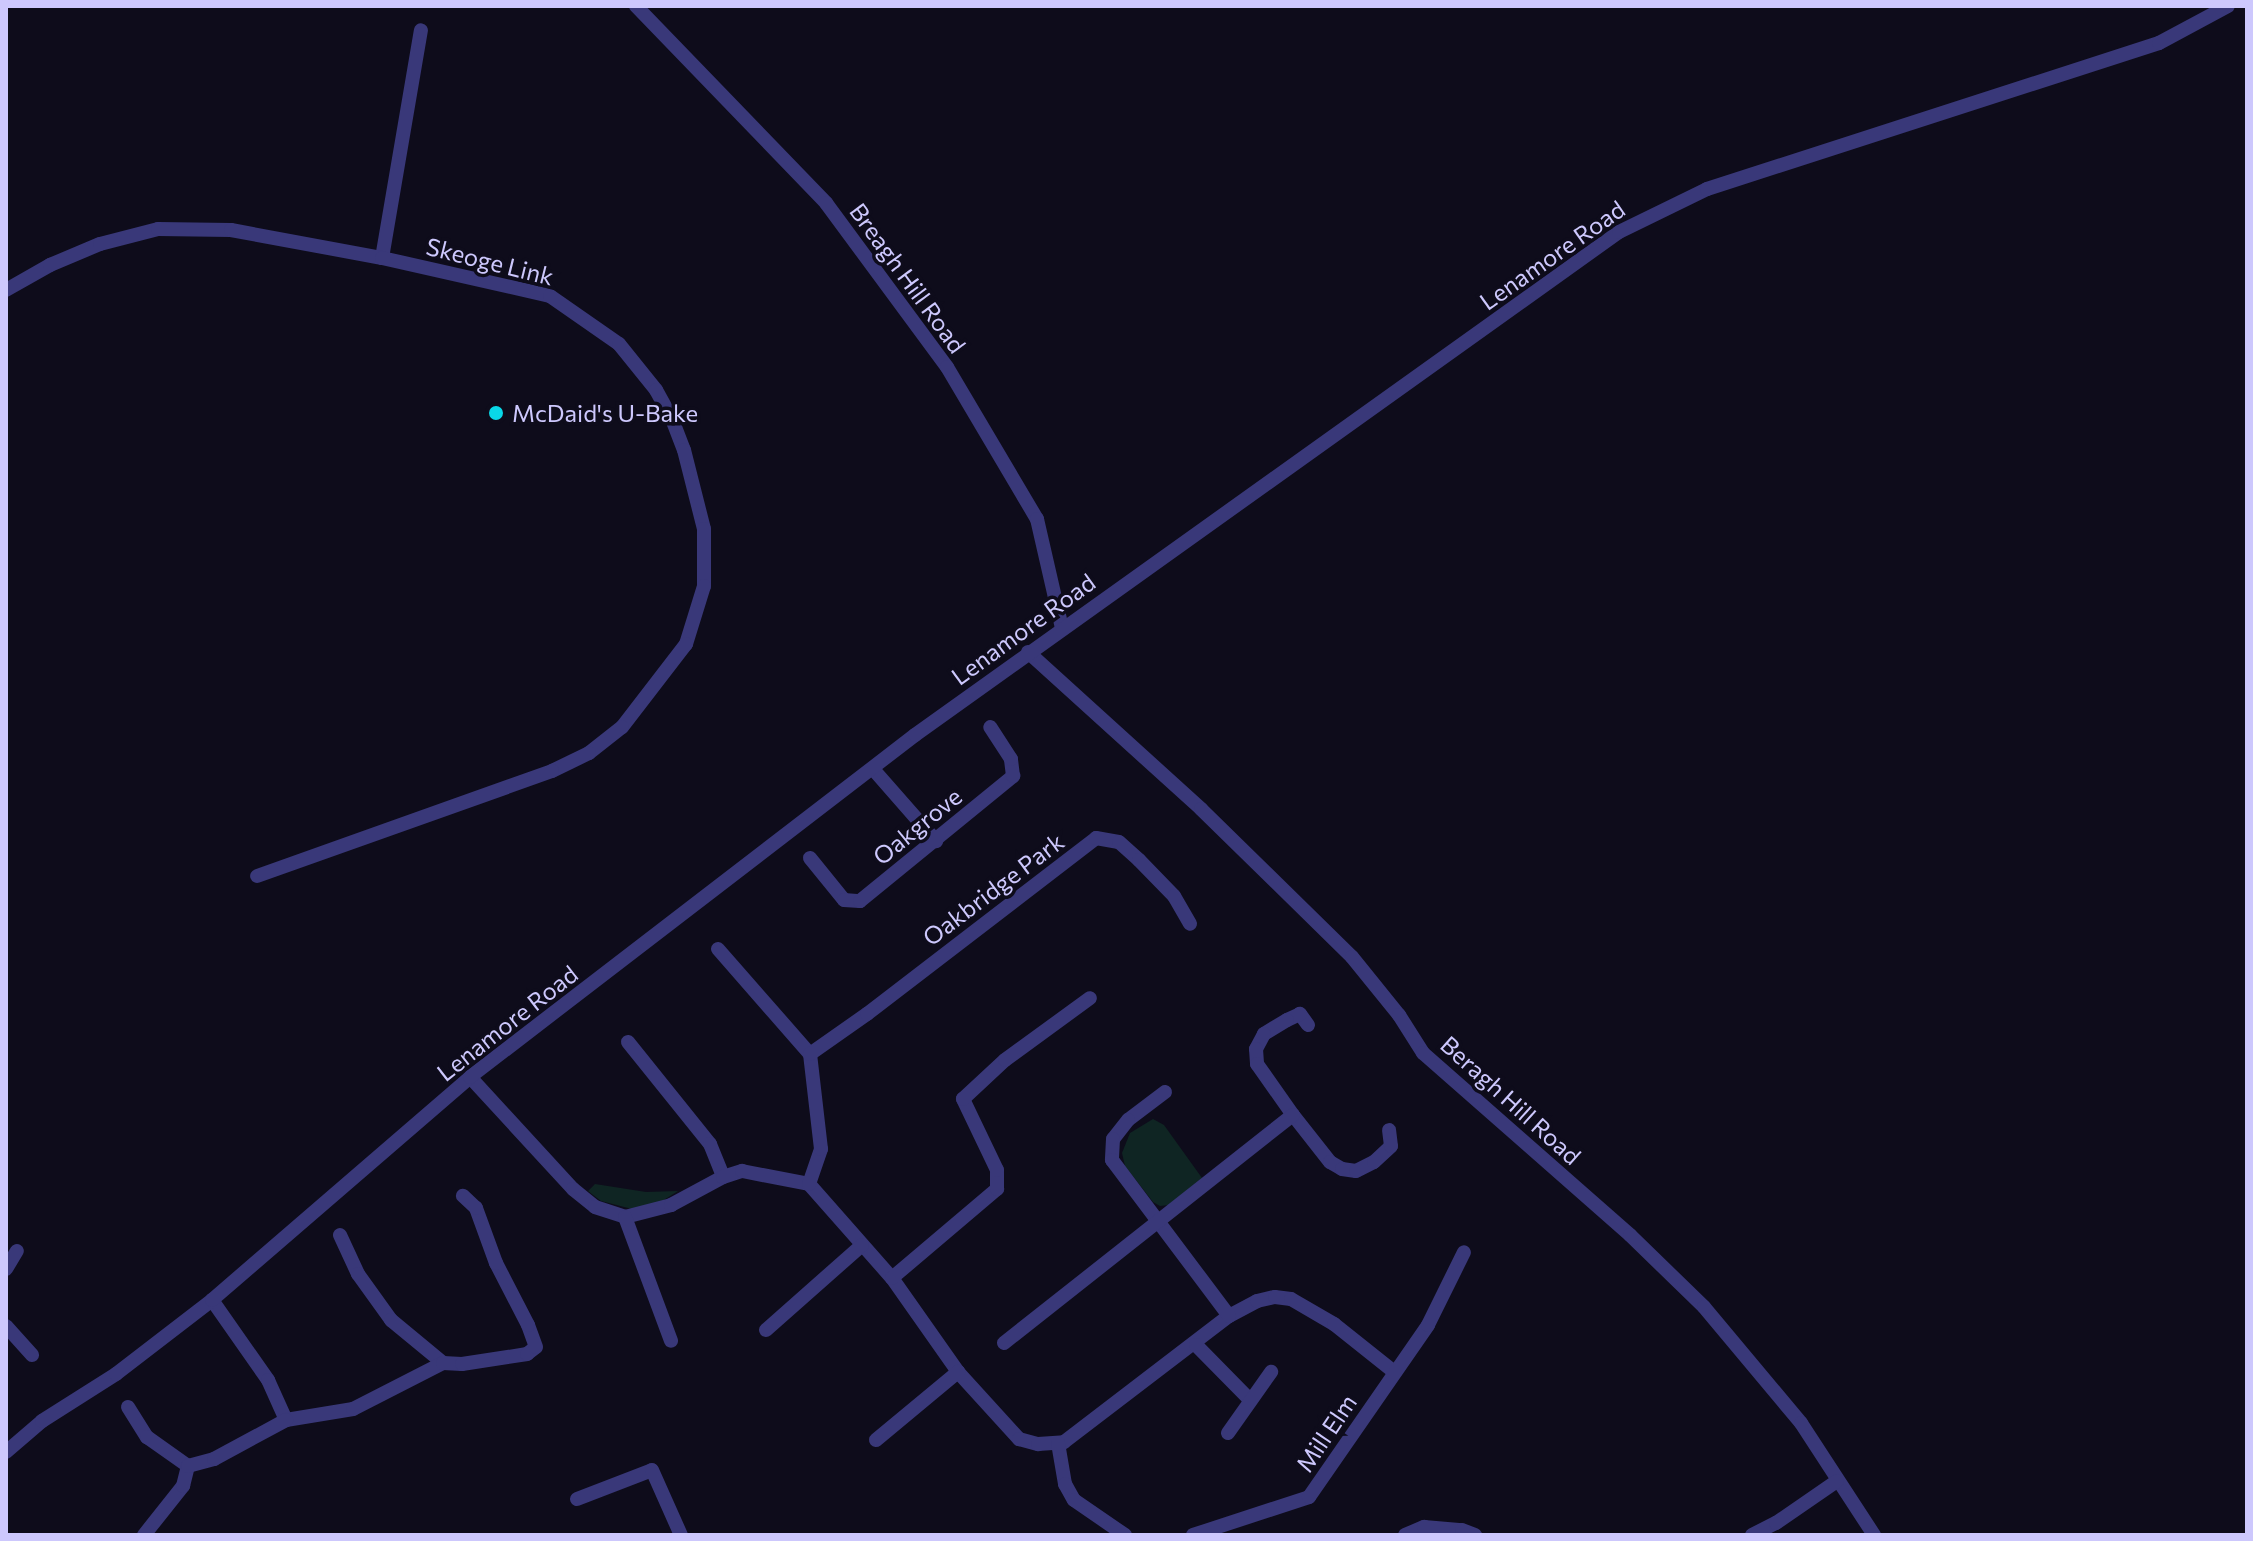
<!DOCTYPE html>
<html>
<head>
<meta charset="utf-8">
<style>
  body { margin:0 }
  #map { position:relative; width:2253px; height:1541px; overflow:hidden; background:#0e0c1b; font-family:Commissioner,sans-serif }
  div>[style] { position:absolute }
  .green>* { inset:0; background:#0f2523 }
  .street>* { height:14px; margin:-7px; padding:0 7px; transform-origin:7px; border-radius:7px; background:#393879 }
  .dots>* { width:22px; height:22px; translate:-50% -50%; box-sizing:border-box; border:4px solid #0e0c1b; border-radius:50% }
  span { translate:-50% -50%; white-space:nowrap; text-align:center; line-height:1.15; -webkit-text-stroke:7px #0e0c1b; paint-order:stroke }
  .street-label { font-size:24px; color:#cdc8fd }
  .poi-label { font-size:24px; color:#cdc8fd }
  .left { translate:0 -50%; text-align:left }
  .frame { position:absolute; inset:0; border:8px solid #cdc8fd; pointer-events:none }
</style>
</head>
<body>
<div id="map">
  <div class="green">
    <i style="clip-path:polygon(1153px 1119px,1164px 1125px,1202px 1178px,1169px 1205px,1160px 1206px,1153px 1202px,1125px 1166px,1122px 1153px,1130px 1133px)"></i>
    <i style="clip-path:polygon(595px 1184px,646px 1192px,678px 1191px,659px 1203px,632px 1209px,601px 1201px,588px 1191px)"></i>
  </div>
  <div class="street">
    <i style="left:636px;top:6px;width:274px;rotate:46deg"></i>
    <i style="left:826px;top:203px;width:204px;rotate:53.6deg"></i>
    <i style="left:947px;top:367px;width:177px;rotate:59.4deg"></i>
    <i style="left:1037px;top:519px;width:112px;rotate:77.1deg"></i>
    <i style="left:382px;top:258px;width:231px;rotate:-80.3deg"></i>
    <i style="left:6px;top:290px;width:51px;rotate:-29.6deg"></i>
    <i style="left:50px;top:265px;width:54px;rotate:-22.8deg"></i>
    <i style="left:100px;top:244px;width:60px;rotate:-14.5deg"></i>
    <i style="left:158px;top:229px;width:73px;rotate:0.8deg"></i>
    <i style="left:231px;top:230px;width:154px;rotate:10.5deg"></i>
    <i style="left:382px;top:258px;width:172px;rotate:12.7deg"></i>
    <i style="left:550px;top:296px;width:84px;rotate:34.8deg"></i>
    <i style="left:619px;top:344px;width:59px;rotate:51.2deg"></i>
    <i style="left:656px;top:390px;width:33px;rotate:61deg"></i>
    <i style="left:672px;top:419px;width:33px;rotate:69deg"></i>
    <i style="left:684px;top:450px;width:81px;rotate:75.8deg"></i>
    <i style="left:704px;top:529px;width:57px;rotate:90deg"></i>
    <i style="left:704px;top:586px;width:61px;rotate:107.2deg"></i>
    <i style="left:686px;top:644px;width:105px;rotate:127.6deg"></i>
    <i style="left:622px;top:727px;width:42px;rotate:141.8deg"></i>
    <i style="left:589px;top:753px;width:41px;rotate:154.1deg"></i>
    <i style="left:552px;top:771px;width:313px;rotate:160.4deg"></i>
    <i style="left:1028px;top:652px;width:234px;rotate:42.2deg"></i>
    <i style="left:1201px;top:809px;width:211px;rotate:44.4deg"></i>
    <i style="left:1352px;top:957px;width:75px;rotate:51deg"></i>
    <i style="left:1399px;top:1015px;width:45px;rotate:57.7deg"></i>
    <i style="left:1423px;top:1053px;width:276px;rotate:41.3deg"></i>
    <i style="left:1630px;top:1235px;width:103px;rotate:44.2deg"></i>
    <i style="left:1704px;top:1307px;width:151px;rotate:50.1deg"></i>
    <i style="left:1801px;top:1423px;width:134px;rotate:56.9deg"></i>
    <i style="left:873px;top:769px;width:96px;rotate:48.8deg"></i>
    <i style="left:810px;top:858px;width:54px;rotate:51deg"></i>
    <i style="left:844px;top:900px;width:16px;rotate:4deg"></i>
    <i style="left:860px;top:901px;width:198px;rotate:-39.2deg"></i>
    <i style="left:1013px;top:776px;width:17px;rotate:-97deg"></i>
    <i style="left:1011px;top:759px;width:38px;rotate:-123deg"></i>
    <i style="left:718px;top:949px;width:140px;rotate:48.8deg"></i>
    <i style="left:1308px;top:1025px;width:14px;rotate:-126deg"></i>
    <i style="left:1300px;top:1014px;width:14px;rotate:155deg"></i>
    <i style="left:1287px;top:1020px;width:27px;rotate:149deg"></i>
    <i style="left:1264px;top:1034px;width:17px;rotate:118deg"></i>
    <i style="left:1256px;top:1049px;width:15px;rotate:86deg"></i>
    <i style="left:1257px;top:1064px;width:62px;rotate:54.8deg"></i>
    <i style="left:1293px;top:1115px;width:60px;rotate:51.8deg"></i>
    <i style="left:1330px;top:1162px;width:14px;rotate:30deg"></i>
    <i style="left:1342px;top:1169px;width:14px;rotate:8deg"></i>
    <i style="left:1356px;top:1171px;width:20px;rotate:-27deg"></i>
    <i style="left:1374px;top:1162px;width:23px;rotate:-43deg"></i>
    <i style="left:1391px;top:1146px;width:16px;rotate:-97deg"></i>
    <i style="left:628px;top:1042px;width:131px;rotate:51.2deg"></i>
    <i style="left:710px;top:1144px;width:35px;rotate:68deg"></i>
    <i style="left:470px;top:1077px;width:152px;rotate:47.4deg"></i>
    <i style="left:573px;top:1189px;width:28px;rotate:39deg"></i>
    <i style="left:595px;top:1207px;width:32px;rotate:18deg"></i>
    <i style="left:625px;top:1217px;width:48px;rotate:-14.6deg"></i>
    <i style="left:671px;top:1205px;width:59px;rotate:-28.3deg"></i>
    <i style="left:723px;top:1177px;width:20px;rotate:-18deg"></i>
    <i style="left:742px;top:1171px;width:68px;rotate:11deg"></i>
    <i style="left:809px;top:1184px;width:125px;rotate:48.6deg"></i>
    <i style="left:892px;top:1278px;width:115px;rotate:54.9deg"></i>
    <i style="left:958px;top:1372px;width:91px;rotate:47.7deg"></i>
    <i style="left:1019px;top:1439px;width:20px;rotate:15deg"></i>
    <i style="left:1038px;top:1444px;width:26px;rotate:-4deg"></i>
    <i style="left:1064px;top:1442px;width:208px;rotate:-37.4deg"></i>
    <i style="left:1229px;top:1316px;width:32px;rotate:-28deg"></i>
    <i style="left:1257px;top:1301px;width:18px;rotate:-13deg"></i>
    <i style="left:1275px;top:1297px;width:16px;rotate:7deg"></i>
    <i style="left:1291px;top:1299px;width:50px;rotate:30.2deg"></i>
    <i style="left:1334px;top:1324px;width:75px;rotate:38.5deg"></i>
    <i style="left:1165px;top:1092px;width:46px;rotate:142.9deg"></i>
    <i style="left:1128px;top:1120px;width:24px;rotate:128deg"></i>
    <i style="left:1113px;top:1139px;width:21px;rotate:93deg"></i>
    <i style="left:1112px;top:1160px;width:195px;rotate:53.1deg"></i>
    <i style="left:809px;top:1184px;width:37px;rotate:-71deg"></i>
    <i style="left:821px;top:1149px;width:96px;rotate:-96.6deg"></i>
    <i style="left:810px;top:1054px;width:70px;rotate:-35.1deg"></i>
    <i style="left:867px;top:1014px;width:289px;rotate:-37.5deg"></i>
    <i style="left:1096px;top:838px;width:23px;rotate:10deg"></i>
    <i style="left:1119px;top:842px;width:27px;rotate:42deg"></i>
    <i style="left:1139px;top:860px;width:50px;rotate:45.8deg"></i>
    <i style="left:1174px;top:896px;width:32px;rotate:60deg"></i>
    <i style="left:625px;top:1217px;width:132px;rotate:69.6deg"></i>
    <i style="left:340px;top:1235px;width:43px;rotate:65.2deg"></i>
    <i style="left:358px;top:1274px;width:57px;rotate:54.3deg"></i>
    <i style="left:391px;top:1320px;width:67px;rotate:39.6deg"></i>
    <i style="left:6px;top:1269px;width:21px;rotate:-59deg"></i>
    <i style="left:892px;top:1278px;width:138px;rotate:-40.3deg"></i>
    <i style="left:997px;top:1189px;width:19px;rotate:-90deg"></i>
    <i style="left:997px;top:1170px;width:79px;rotate:-115.6deg"></i>
    <i style="left:963px;top:1099px;width:57px;rotate:-42.9deg"></i>
    <i style="left:1005px;top:1060px;width:105px;rotate:-36.1deg"></i>
    <i style="left:212px;top:1300px;width:98px;rotate:55deg"></i>
    <i style="left:268px;top:1380px;width:44px;rotate:65.8deg"></i>
    <i style="left:286px;top:1420px;width:68px;rotate:-9.3deg"></i>
    <i style="left:353px;top:1409px;width:101px;rotate:-27.1deg"></i>
    <i style="left:443px;top:1363px;width:19px;rotate:3deg"></i>
    <i style="left:462px;top:1364px;width:66px;rotate:-8.7deg"></i>
    <i style="left:527px;top:1354px;width:11px;rotate:-38deg"></i>
    <i style="left:536px;top:1347px;width:23px;rotate:-110deg"></i>
    <i style="left:528px;top:1325px;width:70px;rotate:-117.3deg"></i>
    <i style="left:496px;top:1263px;width:59px;rotate:-110deg"></i>
    <i style="left:476px;top:1208px;width:18px;rotate:-137deg"></i>
    <i style="left:6px;top:1326px;width:39px;rotate:48deg"></i>
    <i style="left:766px;top:1330px;width:128px;rotate:-41.5deg"></i>
    <i style="left:1004px;top:1343px;width:368px;rotate:-38.3deg"></i>
    <i style="left:1196px;top:1345px;width:77px;rotate:45.5deg"></i>
    <i style="left:128px;top:1407px;width:36px;rotate:58deg"></i>
    <i style="left:147px;top:1437px;width:50px;rotate:35.3deg"></i>
    <i style="left:1228px;top:1433px;width:75px;rotate:-54.8deg"></i>
    <i style="left:876px;top:1440px;width:107px;rotate:-39.7deg"></i>
    <i style="left:1058px;top:1443px;width:42px;rotate:80.3deg"></i>
    <i style="left:1065px;top:1484px;width:18px;rotate:61deg"></i>
    <i style="left:1074px;top:1500px;width:62px;rotate:34.5deg"></i>
    <i style="left:6px;top:1452px;width:48px;rotate:-40.7deg"></i>
    <i style="left:42px;top:1421px;width:88px;rotate:-32.4deg"></i>
    <i style="left:116px;top:1374px;width:121px;rotate:-37.6deg"></i>
    <i style="left:212px;top:1300px;width:341px;rotate:-40.8deg"></i>
    <i style="left:470px;top:1077px;width:561px;rotate:-37.54deg"></i>
    <i style="left:915px;top:735px;width:865px;rotate:-35.55deg"></i>
    <i style="left:1619px;top:232px;width:98px;rotate:-26deg"></i>
    <i style="left:1707px;top:189px;width:475px;rotate:-17.9deg"></i>
    <i style="left:2159px;top:43px;width:78px;rotate:-28.2deg"></i>
    <i style="left:577px;top:1499px;width:80px;rotate:-21.1deg"></i>
    <i style="left:652px;top:1470px;width:71px;rotate:66deg"></i>
    <i style="left:144px;top:1535px;width:63px;rotate:-51.5deg"></i>
    <i style="left:183px;top:1486px;width:21px;rotate:-76deg"></i>
    <i style="left:188px;top:1466px;width:27px;rotate:-15deg"></i>
    <i style="left:214px;top:1459px;width:82px;rotate:-28.4deg"></i>
    <i style="left:1193px;top:1535px;width:122px;rotate:-18.1deg"></i>
    <i style="left:1309px;top:1497px;width:209px;rotate:-55.3deg"></i>
    <i style="left:1428px;top:1325px;width:81px;rotate:-63.7deg"></i>
    <i style="left:1405px;top:1535px;width:21px;rotate:-23deg"></i>
    <i style="left:1424px;top:1527px;width:38px;rotate:5deg"></i>
    <i style="left:1462px;top:1530px;width:14px;rotate:21deg"></i>
    <i style="left:1752px;top:1535px;width:27px;rotate:-27deg"></i>
    <i style="left:1776px;top:1523px;width:74px;rotate:-34.5deg"></i>
  </div>
  <div class="dots">
    <i style="left:496px;top:413px;background:#09d8e8"></i>
  </div>
  <div class="street-label">
    <span style="left:1552px;top:255px;rotate:-35deg">Lenamore Road</span>
    <span style="left:490px;top:261px;rotate:14deg">Skeoge Link</span>
    <span style="left:908px;top:278px;rotate:54deg">Breagh Hill Road</span>
    <span style="left:1023px;top:629px;rotate:-36deg">Lenamore Road</span>
    <span style="left:917px;top:826px;rotate:-39deg">Oakgrove</span>
    <span style="left:993px;top:889px;rotate:-37deg">Oakbridge Park</span>
    <span style="left:507px;top:1023px;rotate:-38deg">Lenamore Road</span>
    <span style="left:1511px;top:1100px;rotate:42deg">Beragh Hill Road</span>
    <span style="left:1326px;top:1433px;rotate:-56deg">Mill Elm</span>
  </div>
  <div class="poi-label">
    <span class="left" style="left:512px;top:413px">McDaid's U-Bake</span>
  </div>
  <div class="frame"></div>
</div>
</body>
</html>
